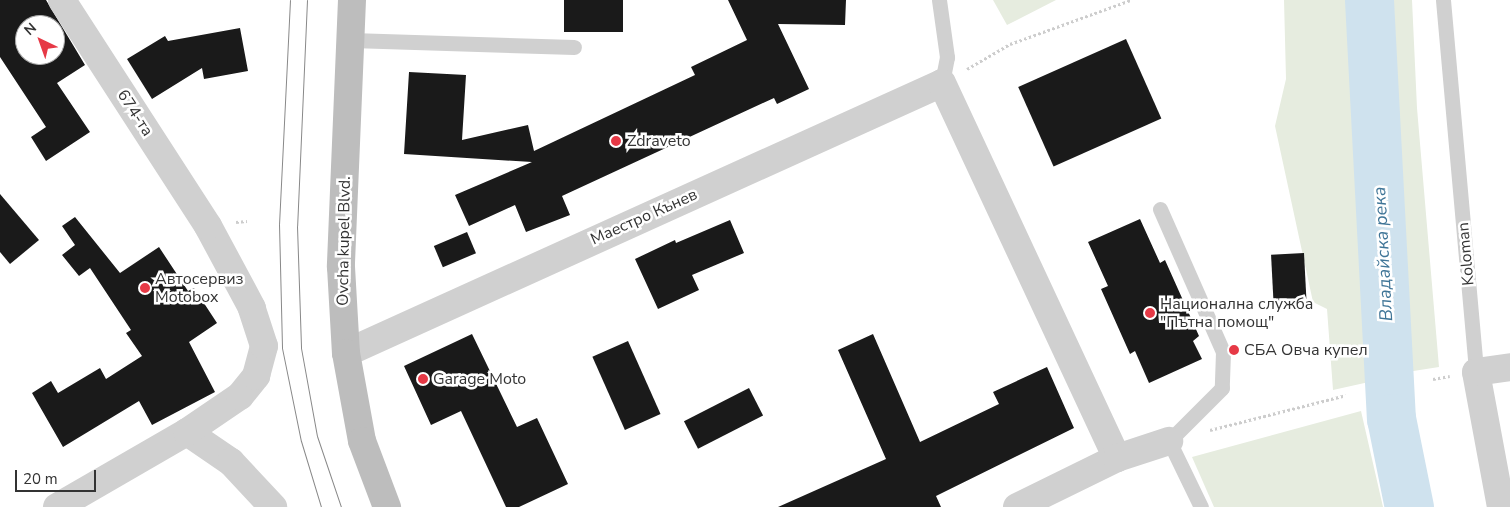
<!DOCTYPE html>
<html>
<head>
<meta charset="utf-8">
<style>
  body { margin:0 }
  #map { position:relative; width:1510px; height:507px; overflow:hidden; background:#fff; font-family:"Nunito Sans",sans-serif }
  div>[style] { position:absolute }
  .green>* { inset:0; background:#e6ecdf }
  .river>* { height:49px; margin:-24.5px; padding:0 24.5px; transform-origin:24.5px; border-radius:24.5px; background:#cfe2ee }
  .building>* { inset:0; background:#1a1a1a; transform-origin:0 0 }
  .path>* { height:3px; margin-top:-1.5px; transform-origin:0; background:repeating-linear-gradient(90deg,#cdcdcd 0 2.5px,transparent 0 5px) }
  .lane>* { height:15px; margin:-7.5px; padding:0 7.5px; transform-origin:7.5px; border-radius:7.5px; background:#d0d0d0 }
  .street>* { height:28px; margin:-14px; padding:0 14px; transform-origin:14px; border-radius:14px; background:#d0d0d0 }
  .secondary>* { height:28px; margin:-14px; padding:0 14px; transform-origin:14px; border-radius:14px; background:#bdbdbd }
  .tram>* { height:1px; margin:-0.5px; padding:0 0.5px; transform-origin:0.5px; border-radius:0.5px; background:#888 }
  .dots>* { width:14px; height:14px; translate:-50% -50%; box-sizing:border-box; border:2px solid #fff; border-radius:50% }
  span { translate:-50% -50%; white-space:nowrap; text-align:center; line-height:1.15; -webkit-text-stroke:5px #fff; paint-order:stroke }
  .street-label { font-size:16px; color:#333 }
  .poi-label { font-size:16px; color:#333 }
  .left { translate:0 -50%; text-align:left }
  .water-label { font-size:18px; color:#3f7597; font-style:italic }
  .north { position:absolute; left:15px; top:15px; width:50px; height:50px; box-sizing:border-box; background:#fff; border:1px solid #adadad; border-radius:50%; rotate:318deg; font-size:14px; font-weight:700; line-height:20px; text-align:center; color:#333 }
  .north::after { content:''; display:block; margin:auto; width:18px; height:22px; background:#e63946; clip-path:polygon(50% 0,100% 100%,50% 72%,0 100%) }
  .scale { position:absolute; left:15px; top:470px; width:81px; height:22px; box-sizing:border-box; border:2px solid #333; border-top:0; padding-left:6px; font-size:15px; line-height:18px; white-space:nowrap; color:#333; -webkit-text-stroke:4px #fff; paint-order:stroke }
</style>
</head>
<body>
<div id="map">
  <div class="green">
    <i style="clip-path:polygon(993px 0,1056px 0,1007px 25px)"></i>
    <i style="clip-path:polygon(1284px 0,1354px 0,1369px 382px,1333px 390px,1327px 309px,1313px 302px,1275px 126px,1286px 79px)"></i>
    <i style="clip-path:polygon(1387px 0,1412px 0,1417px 108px,1439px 367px,1407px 372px,1396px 237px)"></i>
    <i style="clip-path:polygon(1361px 411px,1383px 507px,1214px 507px,1192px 457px)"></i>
  </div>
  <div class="river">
    <i style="left:1369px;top:0;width:419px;rotate:87deg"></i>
    <i style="left:1391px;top:418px;width:91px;rotate:78.6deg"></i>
  </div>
  <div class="building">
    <i style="clip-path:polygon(evenodd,0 0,46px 0,85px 65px,57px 83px,90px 132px,46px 161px,31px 137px,46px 127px,0 57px,0 0,25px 25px,55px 25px,55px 55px,25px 55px,25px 25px)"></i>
    <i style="left:564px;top:0;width:59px;height:32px"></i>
    <i style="clip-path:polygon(728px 0,846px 0,845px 25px,778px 24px,809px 89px,777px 104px,774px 98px,562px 196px,570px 215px,526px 232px,515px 205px,469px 226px,455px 195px,532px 162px,404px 154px,409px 72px,466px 75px,462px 140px,528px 125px,534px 151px,695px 75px,691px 67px,747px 40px)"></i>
    <i style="clip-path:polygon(240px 28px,248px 71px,204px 79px,202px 68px,152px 99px,127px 59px,165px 36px,168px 41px)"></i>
    <i style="left:1126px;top:39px;width:87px;height:118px;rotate:66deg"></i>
    <i style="clip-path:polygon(0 194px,39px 240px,10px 264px,0 252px)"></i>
    <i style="clip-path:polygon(75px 217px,120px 273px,159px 247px,188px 291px,194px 288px,217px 323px,189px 342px,215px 392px,152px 425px,139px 401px,63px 447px,32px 393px,51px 381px,58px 393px,100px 368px,106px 379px,142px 356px,126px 333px,131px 330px,90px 268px,79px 276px,62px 255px,75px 245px,62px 226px)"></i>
    <i style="clip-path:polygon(1140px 219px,1160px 263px,1165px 260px,1199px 336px,1193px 341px,1202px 359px,1149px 383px,1135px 351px,1130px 354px,1101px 289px,1108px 286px,1088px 242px)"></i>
    <i style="clip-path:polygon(730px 220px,744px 253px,692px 275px,699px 290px,658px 309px,635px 259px,675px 240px,676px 243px)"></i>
    <i style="left:467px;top:232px;width:23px;height:36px;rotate:67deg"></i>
    <i style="left:1304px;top:253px;width:52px;height:33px;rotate:87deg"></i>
    <i style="clip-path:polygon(472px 334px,517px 427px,537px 418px,568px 484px,519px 507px,506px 507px,461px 411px,431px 425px,404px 366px)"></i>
    <i style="clip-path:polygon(873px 334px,920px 442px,999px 404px,993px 392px,1047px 367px,1074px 428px,936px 496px,941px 507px,778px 507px,886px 459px,838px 350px)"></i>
    <i style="left:628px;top:341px;width:80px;height:39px;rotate:66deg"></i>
    <i style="left:749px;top:388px;width:31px;height:73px;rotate:63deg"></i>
  </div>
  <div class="path">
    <i style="left:967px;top:69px;width:50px;rotate:-30.2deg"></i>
    <i style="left:1010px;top:44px;width:129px;rotate:-20deg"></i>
    <i style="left:236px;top:222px;width:11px;rotate:-5deg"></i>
    <i style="left:1433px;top:379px;width:17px;rotate:-10deg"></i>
    <i style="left:1210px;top:430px;width:140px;rotate:-14.4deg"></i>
  </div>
  <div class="lane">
    <i style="left:939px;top:0;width:58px;rotate:82deg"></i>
    <i style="left:947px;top:57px;width:26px;rotate:101deg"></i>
    <i style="left:1443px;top:0;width:373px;rotate:84.9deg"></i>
    <i style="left:351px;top:40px;width:223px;rotate:1.8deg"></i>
    <i style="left:1160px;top:209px;width:156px;rotate:66.2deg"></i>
    <i style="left:1223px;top:352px;width:36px;rotate:92deg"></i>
    <i style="left:1222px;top:388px;width:75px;rotate:135deg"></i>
    <i style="left:1169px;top:441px;width:73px;rotate:64.1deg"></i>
  </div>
  <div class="street">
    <i style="left:346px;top:353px;width:654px;rotate:-24.37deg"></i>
    <i style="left:942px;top:83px;width:414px;rotate:65deg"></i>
    <i style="left:187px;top:432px;width:53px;rotate:34.3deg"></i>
    <i style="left:231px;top:462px;width:62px;rotate:47deg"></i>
    <i style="left:57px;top:507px;width:150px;rotate:-30deg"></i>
    <i style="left:187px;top:432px;width:64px;rotate:-34.2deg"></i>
    <i style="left:240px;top:396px;width:26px;rotate:-51deg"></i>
    <i style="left:256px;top:376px;width:31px;rotate:-75deg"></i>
    <i style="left:264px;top:346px;width:40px;rotate:-108deg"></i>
    <i style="left:252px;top:308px;width:93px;rotate:-118.2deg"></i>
    <i style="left:208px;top:226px;width:269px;rotate:-122.9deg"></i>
    <i style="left:1017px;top:507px;width:111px;rotate:-26.1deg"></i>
    <i style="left:1117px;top:458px;width:55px;rotate:-18.1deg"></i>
    <i style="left:1501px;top:507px;width:137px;rotate:-100.5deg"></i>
    <i style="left:1476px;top:372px;width:34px;rotate:-8deg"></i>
  </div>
  <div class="secondary">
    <i style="left:352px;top:0;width:267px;rotate:92.4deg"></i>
    <i style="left:341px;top:267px;width:86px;rotate:86.7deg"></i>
    <i style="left:346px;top:353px;width:89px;rotate:79.7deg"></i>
    <i style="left:362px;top:441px;width:71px;rotate:69.3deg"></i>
  </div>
  <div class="tram">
    <i style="left:290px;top:0;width:224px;rotate:92.8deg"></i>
    <i style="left:279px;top:224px;width:124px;rotate:88.6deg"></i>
    <i style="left:282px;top:348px;width:95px;rotate:78.5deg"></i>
    <i style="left:301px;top:441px;width:69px;rotate:73.1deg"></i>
    <i style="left:307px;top:0;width:226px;rotate:92.5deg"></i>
    <i style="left:297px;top:226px;width:122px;rotate:88.1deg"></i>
    <i style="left:301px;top:348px;width:89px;rotate:79.7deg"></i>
    <i style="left:317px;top:436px;width:75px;rotate:71.3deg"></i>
  </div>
  <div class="dots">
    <i style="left:616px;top:141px;background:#e63946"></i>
    <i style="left:145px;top:288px;background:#e63946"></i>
    <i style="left:1150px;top:313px;background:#e63946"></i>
    <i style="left:1234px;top:350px;background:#e63946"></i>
    <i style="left:423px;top:379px;background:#e63946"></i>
  </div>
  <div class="street-label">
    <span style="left:135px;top:113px;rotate:57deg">674-та</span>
    <span style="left:644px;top:217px;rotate:-24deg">Маестро Кънев</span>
    <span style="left:344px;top:241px;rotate:-89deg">Ovcha kupel Blvd.</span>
    <span style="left:1466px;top:254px;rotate:-95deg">Koloman</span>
  </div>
  <div class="poi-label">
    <span class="left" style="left:627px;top:141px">Zdraveto</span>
    <span class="left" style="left:155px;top:288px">Автосервиз<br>Motobox</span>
    <span class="left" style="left:1160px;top:313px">Национална служба<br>"Пътна помощ"</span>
    <span class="left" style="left:1244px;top:350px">СБА Овча купел</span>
    <span class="left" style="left:433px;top:379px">Garage Moto</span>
  </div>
  <div class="water-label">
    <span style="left:1383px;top:254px;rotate:-93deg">Владайска река</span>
  </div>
  <div class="north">N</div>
  <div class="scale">20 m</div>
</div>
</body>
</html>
